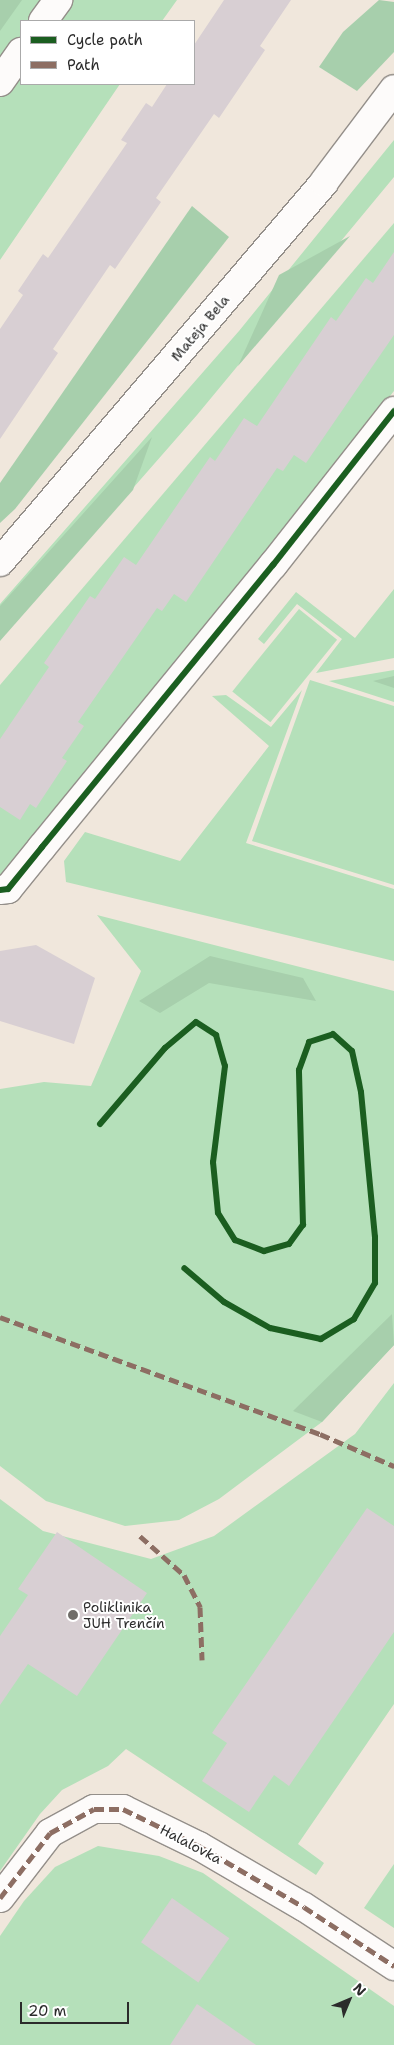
<!DOCTYPE html>
<html>
<head>
<meta charset="utf-8">
<style>
  body { margin:0 }
  #map { position:relative; width:394px; height:2045px; overflow:hidden; background:#f0e7dc; font-family:"Shantell Sans",sans-serif }
  div>[style] { position:absolute }
  .green>* { inset:0; background:#b5e0ba; transform-origin:0 0 }
  .forest>* { inset:0; background:#a7cfac }
  .building>* { inset:0; background:#d8cfd3; transform-origin:0 0 }
  .roads { filter:drop-shadow(1px 0 #948f8a) drop-shadow(-1px 0 #948f8a) drop-shadow(0 1px #948f8a) drop-shadow(0 -1px #948f8a) }
  .minor>* { height:28px; margin:-14px; padding:0 14px; transform-origin:14px; border-radius:14px; background:#fdfbfa }
  .quiet>* { height:5px; margin-top:-2.5px; transform-origin:0; background:repeating-linear-gradient(90deg,#8d6e63 0 10px,transparent 0 15px) }
  .cycleway>* { height:6px; margin:-3px; padding:0 3px; transform-origin:3px; border-radius:3px; background:#1b5e20 }
  .dots>* { width:14px; height:14px; translate:-50% -50%; box-sizing:border-box; border:2px solid #fff; border-radius:50% }
  span { translate:-50% -50%; white-space:nowrap; text-align:center; line-height:1.15; -webkit-text-stroke:4px #fff; paint-order:stroke }
  .street-label { font-size:14px; color:#2b2b2b }
  .poi-label { font-size:14px; color:#2b2b2b }
  .left { translate:0 -50%; text-align:left }
  .legend { position:absolute; left:20px; top:20px; width:175px; height:65px; box-sizing:border-box; background:#fff; border:1px solid #aaa; margin:0; padding:6px 9px; list-style:none; font-size:15px; color:#2b2b2b }
  .legend li { display:flex; align-items:center; gap:10px; height:25px }
  .legend b { width:25px; border:1px solid #aaa }
  .north { position:absolute; left:324px; top:1975px; width:50px; height:50px; -webkit-text-stroke:4px #fff; paint-order:stroke; rotate:45deg; font-size:14px; font-weight:700; line-height:20px; text-align:center; color:#2b2b2b }
  .north::after { content:''; display:block; margin:auto; width:18px; height:22px; background:#2b2b2b; clip-path:polygon(50% 0,100% 100%,50% 72%,0 100%) }
  .scale { position:absolute; left:20px; top:2002px; width:109px; height:22px; box-sizing:border-box; border:2px solid #2b2b2b; border-top:0; padding-left:6px; font-size:15px; line-height:18px; white-space:nowrap; color:#2b2b2b; -webkit-text-stroke:4px #fff; paint-order:stroke }
</style>
</head>
<body>
<div id="map">
  <div class="green">
    <i style="clip-path:polygon(0 0,177px 0,162px 21px,21px 21px,21px 84px,120px 84px,0 260px)"></i>
    <i style="clip-path:polygon(394px 140px,394px 177px,197px 415px,0 640px,0 604px,239px 331px)"></i>
    <i style="clip-path:polygon(394px 223px,394px 391px,6px 877px,0 878px,0 685px)"></i>
    <i style="clip-path:polygon(394px 589px,394px 658px,316px 673px,342px 639px,297px 604px,264px 644px,258px 639px,296px 592px,355px 638px)"></i>
    <i style="left:299px;top:609px;width:49px;height:106px;rotate:39deg"></i>
    <i style="clip-path:polygon(394px 670px,394px 702px,329px 681px)"></i>
    <i style="clip-path:polygon(310px 680px,394px 706px,394px 885px,252px 841px)"></i>
    <i style="clip-path:polygon(302px 690px,246px 843px,394px 889px,394px 961px,66px 882px,64px 861px,85px 832px,180px 861px,269px 746px,212px 696px,226px 695px,271px 727px)"></i>
    <i style="clip-path:polygon(97px 915px,394px 991px,394px 1345px,322px 1422px,219px 1499px,179px 1520px,125px 1526px,46px 1501px,0 1466px,0 1089px,44px 1082px,91px 1086px,141px 971px)"></i>
    <i style="clip-path:polygon(394px 1383px,394px 1704px,298px 1844px,324px 1863px,316px 1875px,126px 1749px,108px 1766px,62px 1790px,40px 1814px,0 1871px,0 1499px,43px 1531px,151px 1559px,214px 1536px,355px 1434px)"></i>
    <i style="clip-path:polygon(98px 1846px,159px 1856px,203px 1873px,394px 2006px,394px 2045px,0 2045px,0 1936px,24px 1901px,55px 1867px)"></i>
    <i style="clip-path:polygon(394px 1864px,394px 1928px,364px 1908px)"></i>
  </div>
  <div class="forest">
    <i style="clip-path:polygon(0 0,22px 0,0 31px)"></i>
    <i style="clip-path:polygon(379px 0,394px 2px,394px 52px,357px 91px,319px 67px,343px 32px)"></i>
    <i style="clip-path:polygon(192px 206px,229px 237px,15px 509px,0 523px,0 483px)"></i>
    <i style="clip-path:polygon(350px 236px,238px 366px,279px 275px)"></i>
    <i style="clip-path:polygon(152px 437px,133px 490px,0 641px,0 606px)"></i>
    <i style="clip-path:polygon(394px 676px,394px 688px,373px 681px)"></i>
    <i style="clip-path:polygon(210px 956px,303px 978px,316px 1001px,209px 983px,160px 1013px,139px 1001px)"></i>
    <i style="clip-path:polygon(392px 1314px,394px 1345px,322px 1422px,293px 1411px)"></i>
  </div>
  <div class="building">
    <i style="clip-path:polygon(224px 0,291px 0,260px 46px,265px 50px,219px 118px,214px 114px,156px 198px,161px 202px,115px 269px,110px 265px,53px 349px,58px 353px,0 439px,0 329px,23px 295px,18px 291px,43px 254px,48px 258px,127px 143px,121px 140px,146px 103px,152px 107px,167px 84px,194px 84px,194px 45px)"></i>
    <i style="clip-path:polygon(394px 252px,394px 335px,306px 463px,294px 455px,283px 471px,277px 468px,186px 602px,174px 594px,162px 611px,157px 608px,78px 722px,84px 726px,62px 758px,67px 761px,36px 808px,30px 804px,20px 820px,0 807px,0 739px,49px 667px,44px 663px,90px 596px,95px 599px,124px 557px,136px 565px,210px 457px,215px 461px,244px 418px,257px 426px,331px 317px,336px 321px,366px 278px,373px 283px)"></i>
    <i style="clip-path:polygon(36px 945px,95px 978px,74px 1044px,0 1021px,0 951px)"></i>
    <i style="clip-path:polygon(367px 1508px,394px 1526px,394px 1632px,289px 1786px,274px 1775px,249px 1812px,202px 1781px,227px 1743px,212px 1733px)"></i>
    <i style="clip-path:polygon(57px 1532px,147px 1593px,77px 1696px,28px 1664px,0 1705px,0 1636px,28px 1595px,18px 1589px)"></i>
    <i style="left:172px;top:1898px;width:70px;height:54px;rotate:35deg"></i>
    <i style="clip-path:polygon(197px 2004px,256px 2045px,170px 2045px)"></i>
  </div>
  <div class="roads">
    <div class="minor">
      <i style="left:43px;top:21px;width:26px;rotate:-54deg"></i>
      <i style="left:0;top:82px;width:37px;rotate:-55deg"></i>
      <i style="left:0;top:562px;width:499px;rotate:-49.5deg"></i>
      <i style="left:324px;top:182px;width:116px;rotate:-53deg"></i>
      <i style="left:0;top:890px;width:8px;rotate:-7deg"></i>
      <i style="left:8px;top:889px;width:54px;rotate:-51deg"></i>
      <i style="left:42px;top:847px;width:365px;rotate:-50.7deg"></i>
      <i style="left:273px;top:565px;width:196px;rotate:-51.8deg"></i>
      <i style="left:0;top:1898px;width:82px;rotate:-52.4deg"></i>
      <i style="left:50px;top:1833px;width:50px;rotate:-28.6deg"></i>
      <i style="left:94px;top:1809px;width:29px"></i>
      <i style="left:123px;top:1809px;width:85px;rotate:26deg"></i>
      <i style="left:199px;top:1846px;width:121px;rotate:30.2deg"></i>
      <i style="left:304px;top:1907px;width:108px;rotate:33.2deg"></i>
    </div>
  </div>
  <div class="quiet">
    <i style="left:0;top:1317px;width:341px;rotate:20.1deg"></i>
    <i style="left:320px;top:1434px;width:81px;rotate:23.4deg"></i>
    <i style="left:140px;top:1536px;width:59px;rotate:41.6deg"></i>
    <i style="left:184px;top:1575px;width:36px;rotate:63deg"></i>
    <i style="left:200px;top:1607px;width:53px;rotate:87.8deg"></i>
    <i style="left:0;top:1898px;width:82px;rotate:-52.4deg"></i>
    <i style="left:50px;top:1833px;width:50px;rotate:-28.6deg"></i>
    <i style="left:94px;top:1809px;width:29px"></i>
    <i style="left:123px;top:1809px;width:85px;rotate:26deg"></i>
    <i style="left:199px;top:1846px;width:121px;rotate:30.2deg"></i>
    <i style="left:304px;top:1907px;width:108px;rotate:33.2deg"></i>
  </div>
  <div class="cycleway">
    <i style="left:0;top:890px;width:8px;rotate:-7deg"></i>
    <i style="left:8px;top:889px;width:54px;rotate:-51deg"></i>
    <i style="left:42px;top:847px;width:365px;rotate:-50.7deg"></i>
    <i style="left:273px;top:565px;width:196px;rotate:-51.8deg"></i>
    <i style="left:100px;top:1124px;width:100px;rotate:-49.5deg"></i>
    <i style="left:165px;top:1048px;width:40px;rotate:-40deg"></i>
    <i style="left:196px;top:1022px;width:24px;rotate:33deg"></i>
    <i style="left:216px;top:1035px;width:32px;rotate:74deg"></i>
    <i style="left:225px;top:1066px;width:97px;rotate:97.1deg"></i>
    <i style="left:213px;top:1162px;width:51px;rotate:84.4deg"></i>
    <i style="left:218px;top:1213px;width:32px;rotate:58deg"></i>
    <i style="left:235px;top:1240px;width:31px;rotate:21deg"></i>
    <i style="left:264px;top:1251px;width:26px;rotate:-16deg"></i>
    <i style="left:289px;top:1244px;width:24px;rotate:-54deg"></i>
    <i style="left:303px;top:1225px;width:155px;rotate:-91.5deg"></i>
    <i style="left:299px;top:1070px;width:30px;rotate:-70deg"></i>
    <i style="left:309px;top:1042px;width:25px;rotate:-18deg"></i>
    <i style="left:333px;top:1034px;width:25px;rotate:42deg"></i>
    <i style="left:352px;top:1051px;width:42px;rotate:77.6deg"></i>
    <i style="left:361px;top:1092px;width:146px;rotate:84.5deg"></i>
    <i style="left:375px;top:1237px;width:46px;rotate:90deg"></i>
    <i style="left:375px;top:1283px;width:42px;rotate:120.3deg"></i>
    <i style="left:354px;top:1319px;width:39px;rotate:149deg"></i>
    <i style="left:321px;top:1339px;width:52px;rotate:-167.8deg"></i>
    <i style="left:270px;top:1328px;width:53px;rotate:-150.5deg"></i>
    <i style="left:224px;top:1302px;width:52px;rotate:-139.6deg"></i>
  </div>
  <div class="dots">
    <i style="left:73px;top:1615px;background:#706d69"></i>
  </div>
  <div class="street-label">
    <span style="left:200px;top:328px;rotate:-50deg">Mateja Bela</span>
    <span style="left:191px;top:1844px;rotate:28deg">Halalovka</span>
  </div>
  <div class="poi-label">
    <span class="left" style="left:83px;top:1615px">Poliklinika<br>JUH Trenčín</span>
  </div>
  <ul class="legend">
  <li><b style="height:6px;background:#1b5e20"></b>Cycle path</li>
  <li><b style="height:6px;background:#8d6e63"></b>Path</li>
  </ul>
  <div class="north">N</div>
  <div class="scale">20 m</div>
</div>
</body>
</html>
